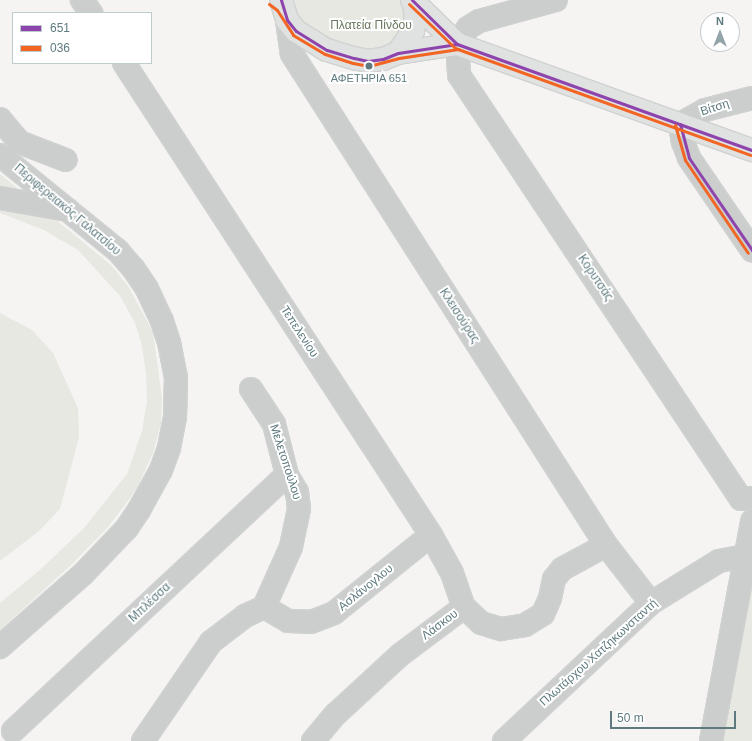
<!DOCTYPE html>
<html>
<head>
<meta charset="utf-8">
<style>
  body { margin:0 }
  #map { position:relative; width:752px; height:741px; overflow:hidden; background:#f5f4f3; font-family:Helvetica,sans-serif }
  div>[style] { position:absolute }
  .green>* { inset:0; background:#e6e8e1 }
  .roads { filter:drop-shadow(1px 0 #d0d2d1) drop-shadow(-1px 0 #d0d2d1) drop-shadow(0 1px #d0d2d1) drop-shadow(0 -1px #d0d2d1) }
  .minor>* { height:22px; margin:-11px; padding:0 11px; transform-origin:11px; border-radius:11px; background:#cccece }
  .major>* { height:22px; margin:-11px; padding:0 11px; transform-origin:11px; border-radius:11px; background:#e0e1e1 }
  .bus-1>* { height:3px; margin:-1.5px; padding:0 1.5px; transform-origin:1.5px; border-radius:1.5px; background:#8e44ad }
  .bus-2>* { height:3px; margin:-1.5px; padding:0 1.5px; transform-origin:1.5px; border-radius:1.5px; background:#f26522 }
  .dots>* { width:11px; height:11px; translate:-50% -50%; box-sizing:border-box; border:2px solid #fff; border-radius:50% }
  span { translate:-50% -50%; white-space:nowrap; text-align:center; line-height:1.15; -webkit-text-stroke:4px #fff; paint-order:stroke }
  .bus-label { font-size:11px; color:#5e7a7f }
  .park-label { font-size:12px; color:#69775e }
  .street-label { font-size:12px; color:#5e7a7f }
  .legend { position:absolute; left:12px; top:12px; width:140px; height:52px; box-sizing:border-box; background:#fff; border:1px solid #bfcacc; margin:0; padding:5px 7px; list-style:none; font-size:12px; color:#5e7a7f }
  .legend li { display:flex; align-items:center; gap:8px; height:20px }
  .legend b { width:20px; border:1px solid #bfcacc }
  .north { position:absolute; left:700px; top:12px; width:40px; height:40px; box-sizing:border-box; background:#fff; border:1px solid #bfcacc; border-radius:50%; rotate:0deg; font-size:11px; font-weight:700; line-height:16px; text-align:center; color:#5e7a7f }
  .north::after { content:''; display:block; margin:auto; width:14px; height:18px; background:#93a5a8; clip-path:polygon(50% 0,100% 100%,50% 72%,0 100%) }
  .scale { position:absolute; left:610px; top:711px; width:126px; height:18px; box-sizing:border-box; border:2px solid #5e7a7f; border-top:0; padding-left:5px; font-size:12px; line-height:14px; white-space:nowrap; color:#5e7a7f; -webkit-text-stroke:3px #fff; paint-order:stroke }
</style>
</head>
<body>
<div id="map">
  <div class="green">
    <i style="clip-path:polygon(287px 0,405px 0,406px 28px,391px 47px,367px 52px,330px 44px,300px 25px)"></i>
    <i style="clip-path:polygon(0 174px,111px 265px,128px 286px,153px 332px,162px 398px,161px 423px,153px 453px,138px 486px,128px 501px,108px 527px,71px 565px,0 630px,0 603px,42px 568px,84px 528px,127px 474px,142px 431px,147px 401px,146px 373px,142px 346px,135px 323px,120px 296px,78px 250px,44px 230px,0 213px)"></i>
    <i style="clip-path:polygon(0 313px,32px 330px,53px 353px,78px 408px,79px 437px,60px 509px,39px 531px,0 561px)"></i>
    <i style="clip-path:polygon(752px 559px,752px 741px,718px 741px)"></i>
  </div>
  <div class="roads">
    <div class="minor">
      <i style="left:82px;top:0;width:16px;rotate:55deg"></i>
      <i style="left:556px;top:0;width:80px;rotate:164.7deg"></i>
      <i style="left:479px;top:21px;width:13px;rotate:148deg"></i>
      <i style="left:468px;top:28px;width:19px;rotate:125deg"></i>
      <i style="left:457px;top:44px;width:31px;rotate:86deg"></i>
      <i style="left:459px;top:75px;width:509px;rotate:56.37deg"></i>
      <i style="left:741px;top:499px;width:11px;rotate:-5deg"></i>
      <i style="left:287px;top:20px;width:34px;rotate:82deg"></i>
      <i style="left:292px;top:54px;width:583px;rotate:57.4deg"></i>
      <i style="left:606px;top:545px;width:73px;rotate:52.2deg"></i>
      <i style="left:124px;top:63px;width:563px;rotate:56.96deg"></i>
      <i style="left:431px;top:535px;width:43px;rotate:61.1deg"></i>
      <i style="left:452px;top:573px;width:36px;rotate:71deg"></i>
      <i style="left:752px;top:98px;width:49px;rotate:165.7deg"></i>
      <i style="left:705px;top:110px;width:29px;rotate:151deg"></i>
      <i style="left:680px;top:124px;width:18px;rotate:81deg"></i>
      <i style="left:683px;top:142px;width:17px;rotate:69deg"></i>
      <i style="left:689px;top:158px;width:112px;rotate:55.6deg"></i>
      <i style="left:0;top:119px;width:30px;rotate:50deg"></i>
      <i style="left:19px;top:142px;width:50px;rotate:21deg"></i>
      <i style="left:0;top:155px;width:152px;rotate:39.1deg"></i>
      <i style="left:118px;top:251px;width:23px;rotate:49deg"></i>
      <i style="left:133px;top:268px;width:25px;rotate:56deg"></i>
      <i style="left:147px;top:289px;width:35px;rotate:65deg"></i>
      <i style="left:162px;top:321px;width:22px;rotate:72deg"></i>
      <i style="left:169px;top:342px;width:36px;rotate:79deg"></i>
      <i style="left:176px;top:377px;width:40px;rotate:91.4deg"></i>
      <i style="left:175px;top:417px;width:32px;rotate:101deg"></i>
      <i style="left:169px;top:448px;width:23px;rotate:110deg"></i>
      <i style="left:161px;top:470px;width:46px;rotate:118.8deg"></i>
      <i style="left:139px;top:510px;width:22px;rotate:124deg"></i>
      <i style="left:127px;top:528px;width:64px;rotate:133.7deg"></i>
      <i style="left:83px;top:574px;width:111px;rotate:138.7deg"></i>
      <i style="left:0;top:198px;width:69px;rotate:10deg"></i>
      <i style="left:251px;top:389px;width:42px;rotate:56.7deg"></i>
      <i style="left:274px;top:424px;width:53px;rotate:75.7deg"></i>
      <i style="left:287px;top:475px;width:20px;rotate:60deg"></i>
      <i style="left:297px;top:492px;width:17px;rotate:83deg"></i>
      <i style="left:299px;top:509px;width:39px;rotate:102deg"></i>
      <i style="left:291px;top:547px;width:66px;rotate:114.2deg"></i>
      <i style="left:13px;top:731px;width:375px;rotate:-43.1deg"></i>
      <i style="left:143px;top:741px;width:120px;rotate:-55.5deg"></i>
      <i style="left:211px;top:642px;width:43px;rotate:-37.4deg"></i>
      <i style="left:245px;top:616px;width:21px;rotate:-25deg"></i>
      <i style="left:264px;top:607px;width:28px;rotate:30deg"></i>
      <i style="left:288px;top:621px;width:23px;rotate:2deg"></i>
      <i style="left:311px;top:622px;width:25px;rotate:-21deg"></i>
      <i style="left:334px;top:613px;width:124px;rotate:-38.8deg"></i>
      <i style="left:313px;top:741px;width:35px;rotate:-50deg"></i>
      <i style="left:336px;top:714px;width:87px;rotate:-42.7deg"></i>
      <i style="left:400px;top:655px;width:80px;rotate:-36.9deg"></i>
      <i style="left:464px;top:607px;width:23px;rotate:43deg"></i>
      <i style="left:481px;top:623px;width:21px;rotate:17deg"></i>
      <i style="left:501px;top:629px;width:24px;rotate:-9deg"></i>
      <i style="left:525px;top:625px;width:21px;rotate:-31deg"></i>
      <i style="left:543px;top:614px;width:17px;rotate:-66deg"></i>
      <i style="left:550px;top:598px;width:19px;rotate:-78deg"></i>
      <i style="left:554px;top:579px;width:13px;rotate:-51deg"></i>
      <i style="left:562px;top:569px;width:50px;rotate:-28.6deg"></i>
      <i style="left:504px;top:741px;width:202px;rotate:-43.2deg"></i>
      <i style="left:651px;top:603px;width:80px;rotate:-31.7deg"></i>
      <i style="left:719px;top:561px;width:25px;rotate:-11deg"></i>
      <i style="left:711px;top:741px;width:224px;rotate:-79.4deg"></i>
    </div>
    <div class="major">
      <i style="left:281px;top:0;width:21px;rotate:73deg"></i>
      <i style="left:287px;top:20px;width:14px;rotate:51deg"></i>
      <i style="left:296px;top:31px;width:36px;rotate:32deg"></i>
      <i style="left:327px;top:50px;width:28px;rotate:17deg"></i>
      <i style="left:354px;top:58px;width:14px;rotate:12deg"></i>
      <i style="left:368px;top:61px;width:15px;rotate:-8deg"></i>
      <i style="left:383px;top:59px;width:16px;rotate:-22deg"></i>
      <i style="left:398px;top:53px;width:60px;rotate:-8.7deg"></i>
      <i style="left:412px;top:0;width:63px;rotate:44.4deg"></i>
      <i style="left:457px;top:44px;width:313px;rotate:19.8deg"></i>
      <i style="left:398px;top:53px;width:27px;rotate:-56deg"></i>
      <i style="left:413px;top:31px;width:15px;rotate:-79deg"></i>
      <i style="left:416px;top:16px;width:15px;rotate:-101deg"></i>
    </div>
  </div>
  <div class="bus-1">
    <i style="left:281px;top:0;width:21px;rotate:73deg"></i>
    <i style="left:287px;top:20px;width:14px;rotate:51deg"></i>
    <i style="left:296px;top:31px;width:36px;rotate:32deg"></i>
    <i style="left:327px;top:50px;width:28px;rotate:17deg"></i>
    <i style="left:354px;top:58px;width:14px;rotate:12deg"></i>
    <i style="left:368px;top:61px;width:15px;rotate:-8deg"></i>
    <i style="left:383px;top:59px;width:16px;rotate:-22deg"></i>
    <i style="left:398px;top:53px;width:60px;rotate:-8.7deg"></i>
    <i style="left:412px;top:0;width:63px;rotate:44.4deg"></i>
    <i style="left:457px;top:44px;width:313px;rotate:19.8deg"></i>
    <i style="left:680px;top:124px;width:35px;rotate:75deg"></i>
    <i style="left:689px;top:158px;width:112px;rotate:55.6deg"></i>
  </div>
  <div class="bus-2">
    <i style="left:269px;top:4px;width:10px;rotate:37deg"></i>
    <i style="left:277px;top:10px;width:30px;rotate:57deg"></i>
    <i style="left:293px;top:35px;width:37px;rotate:31deg"></i>
    <i style="left:325px;top:54px;width:29px;rotate:18deg"></i>
    <i style="left:353px;top:63px;width:16px;rotate:11deg"></i>
    <i style="left:369px;top:66px;width:31px;rotate:-15deg"></i>
    <i style="left:399px;top:58px;width:60px;rotate:-8.7deg"></i>
    <i style="left:409px;top:4px;width:64px;rotate:43.7deg"></i>
    <i style="left:455px;top:48px;width:314px;rotate:19.9deg"></i>
    <i style="left:675px;top:125px;width:36px;rotate:74deg"></i>
    <i style="left:685px;top:160px;width:112px;rotate:55.9deg"></i>
  </div>
  <div class="dots">
    <i style="left:369px;top:66px;background:#5e7a7f"></i>
  </div>
  <div class="bus-label">
    <span style="left:369px;top:78px">ΑΦΕΤΗΡΙΑ 651</span>
  </div>
  <div class="park-label">
    <span style="left:371px;top:26px">Πλατεία Πίνδου</span>
  </div>
  <div class="street-label">
    <span style="left:715px;top:108px;rotate:-18deg">Βίτση</span>
    <span style="left:67px;top:210px;rotate:40deg">Περιφερειακός Γαλατσίου</span>
    <span style="left:595px;top:278px;rotate:56deg">Κορυτσάς</span>
    <span style="left:459px;top:316px;rotate:57deg">Κλεισούρας</span>
    <span style="left:299px;top:332px;rotate:57deg">Τεπελενίου</span>
    <span style="left:285px;top:462px;rotate:72deg">Μελετοπούλου</span>
    <span style="left:366px;top:588px;rotate:-39deg">Ασλάνογλου</span>
    <span style="left:150px;top:603px;rotate:-43deg">Μπλέσσα</span>
    <span style="left:440px;top:625px;rotate:-37deg">Λάσκου</span>
    <span style="left:599px;top:653px;rotate:-42deg">Πλωτάρχου Χατζηκωνσταντή</span>
  </div>
  <ul class="legend">
  <li><b style="height:5px;background:#8e44ad"></b>651</li>
  <li><b style="height:5px;background:#f26522"></b>036</li>
  </ul>
  <div class="north">N</div>
  <div class="scale">50 m</div>
</div>
</body>
</html>
